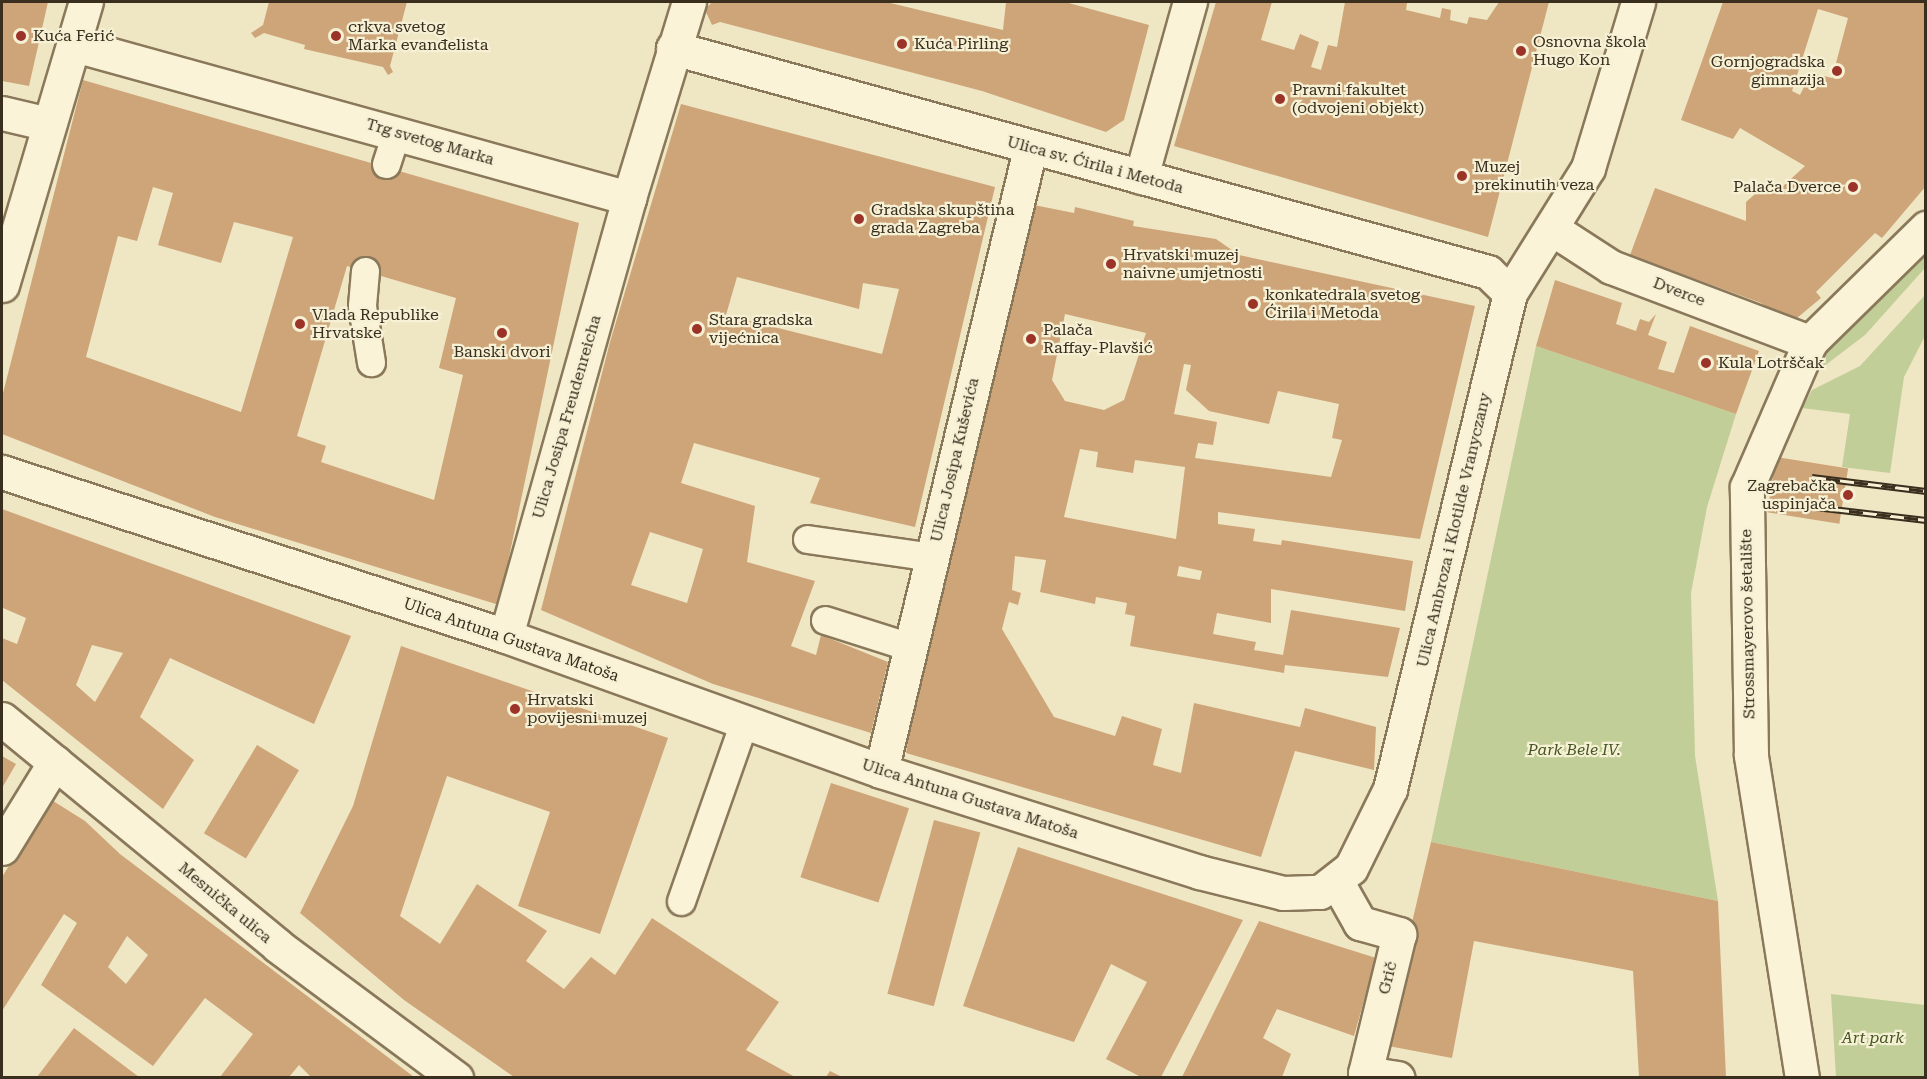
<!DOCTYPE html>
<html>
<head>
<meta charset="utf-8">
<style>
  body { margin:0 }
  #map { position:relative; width:1927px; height:1079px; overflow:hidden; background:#efe6c4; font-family:"Roboto Serif",serif }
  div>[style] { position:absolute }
  .green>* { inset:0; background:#c2ce97 }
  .building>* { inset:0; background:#cea579; transform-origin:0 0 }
  .roads { filter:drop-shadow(2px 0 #8a785a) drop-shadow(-2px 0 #8a785a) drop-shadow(0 2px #8a785a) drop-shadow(0 -2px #8a785a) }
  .lane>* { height:27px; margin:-13.5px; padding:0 13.5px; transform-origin:13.5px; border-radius:13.5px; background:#faf3d8 }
  .street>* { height:33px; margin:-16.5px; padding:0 16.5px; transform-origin:16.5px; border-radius:16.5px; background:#faf3d8 }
  .secondary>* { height:33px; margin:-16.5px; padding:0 16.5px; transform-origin:16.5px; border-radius:16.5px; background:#faf3d8 }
  .rail>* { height:7px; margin-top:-3.5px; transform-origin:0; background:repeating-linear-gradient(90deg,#f6f0d4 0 14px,#3a2e1e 0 28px); box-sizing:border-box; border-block:2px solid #3a2e1e }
  .dots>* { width:16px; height:16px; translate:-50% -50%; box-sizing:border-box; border:3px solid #f6f0d4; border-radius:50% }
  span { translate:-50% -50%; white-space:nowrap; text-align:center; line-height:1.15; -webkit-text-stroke:4.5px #f6f0d4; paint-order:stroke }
  .poi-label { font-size:16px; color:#3a2e1e }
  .left { translate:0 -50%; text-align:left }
  .right { translate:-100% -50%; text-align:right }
  .street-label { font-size:16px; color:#3a2e1e }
  .park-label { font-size:16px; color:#455724; font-style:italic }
  .frame { position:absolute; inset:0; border:3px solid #3a2e1e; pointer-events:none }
</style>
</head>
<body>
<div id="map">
  <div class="green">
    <i style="clip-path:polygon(1925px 240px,1925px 268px,1865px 335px,1815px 373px,1817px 357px)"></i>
    <i style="clip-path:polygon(1925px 295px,1925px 336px,1904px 377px,1890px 473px,1842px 467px,1850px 414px,1802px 408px,1812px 390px,1860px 366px)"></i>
    <i style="clip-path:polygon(1536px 346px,1736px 414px,1707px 507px,1691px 593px,1695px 756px,1718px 901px,1431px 842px)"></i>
    <i style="clip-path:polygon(1831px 994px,1925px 1005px,1925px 1077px,1836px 1077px)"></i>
  </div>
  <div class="building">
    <i style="clip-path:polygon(2px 2px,48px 2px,29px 86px,2px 81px)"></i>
    <i style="clip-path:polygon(269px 2px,407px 2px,390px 66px,393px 72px,388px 75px,383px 67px,304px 49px,305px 45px,264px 33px,255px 38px,251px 33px,263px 25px)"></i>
    <i style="clip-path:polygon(712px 2px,886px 2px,1003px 30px,1006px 2px,1065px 2px,1149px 25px,1124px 120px,1106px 132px,982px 91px,720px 22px,712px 25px,705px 10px)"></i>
    <i style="clip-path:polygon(1216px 2px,1272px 2px,1261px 40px,1294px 50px,1300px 34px,1319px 42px,1311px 67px,1321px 70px,1328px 45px,1337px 47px,1345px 2px,1418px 2px,1407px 3px,1406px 10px,1440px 18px,1442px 8px,1451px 10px,1450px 20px,1467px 24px,1469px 17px,1487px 20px,1499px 2px,1549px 2px,1488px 237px,1174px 146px)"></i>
    <i style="clip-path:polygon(evenodd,1723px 2px,1926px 2px,1926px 186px,1882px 238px,1875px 233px,1816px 292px,1821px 298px,1791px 323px,1761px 303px,1630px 255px,1655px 188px,1746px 221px,1746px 202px,1763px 187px,1781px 188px,1805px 166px,1740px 128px,1733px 139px,1681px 120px,1723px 2px,1818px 9px,1848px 18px,1832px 78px,1811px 73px,1800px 95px,1792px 91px,1818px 9px)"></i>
    <i style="clip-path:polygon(evenodd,83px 80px,579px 223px,499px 605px,215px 517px,2px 434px,2px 397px,83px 80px,153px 187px,173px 193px,158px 245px,221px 263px,234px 222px,293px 237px,241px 412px,86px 357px,118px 236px,137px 241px,153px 187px,83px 80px,347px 266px,456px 298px,439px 368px,463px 375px,434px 500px,321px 462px,326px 446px,297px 436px,347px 266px)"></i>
    <i style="clip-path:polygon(evenodd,681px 104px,995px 187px,915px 527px,810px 503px,820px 478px,694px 443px,681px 483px,755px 506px,747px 562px,815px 581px,791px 646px,816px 655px,821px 635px,888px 662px,871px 733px,713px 684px,541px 610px,610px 342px,681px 104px,737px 277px,859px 309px,863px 283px,899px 289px,882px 354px,726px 315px,737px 277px,681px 104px,650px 532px,703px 549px,687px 603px,631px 585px,650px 532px)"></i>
    <i style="clip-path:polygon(evenodd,1029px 204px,1074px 213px,1075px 207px,1134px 221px,1133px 226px,1216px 239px,1239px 255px,1475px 306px,1420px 539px,1218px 512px,1218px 524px,1255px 529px,1253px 541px,1281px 545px,1282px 540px,1413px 561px,1405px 611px,1271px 589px,1271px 623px,1217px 613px,1213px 634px,1256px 642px,1254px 650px,1283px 655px,1291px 610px,1400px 628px,1388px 677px,1285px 665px,1284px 673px,1130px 646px,1135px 616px,1125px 614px,1127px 603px,1096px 597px,1095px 604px,1040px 592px,1046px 560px,1015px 556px,1012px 590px,1021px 593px,1018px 605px,1009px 602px,1002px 629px,1054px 717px,1115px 736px,1122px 716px,1162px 729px,1153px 765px,1181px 773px,1194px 703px,1300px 727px,1305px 708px,1376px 727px,1374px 770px,1295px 751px,1261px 857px,906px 753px,929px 610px,1029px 204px,1065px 314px,1146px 333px,1124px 400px,1104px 410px,1065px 401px,1052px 380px,1065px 314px,1029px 204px,1184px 364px,1191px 365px,1186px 390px,1209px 411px,1269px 424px,1278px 391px,1339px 404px,1332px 438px,1342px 440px,1331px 477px,1195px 458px,1198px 443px,1213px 445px,1217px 422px,1174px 414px,1184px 364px,1029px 204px,1080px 449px,1098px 452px,1096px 467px,1133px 473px,1135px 460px,1185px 467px,1176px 539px,1064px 517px,1080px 449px,1029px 204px,1179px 566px,1202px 571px,1200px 580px,1177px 576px,1179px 566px)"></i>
    <i style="clip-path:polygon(1555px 280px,1622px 303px,1616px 324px,1636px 331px,1640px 319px,1649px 322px,1656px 314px,1648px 335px,1667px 342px,1658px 369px,1674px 373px,1690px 326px,1759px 351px,1736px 414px,1536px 346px)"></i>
    <i style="left:1776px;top:457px;width:73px;height:56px;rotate:9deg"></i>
    <i style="clip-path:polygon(evenodd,2px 509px,351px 636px,314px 724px,170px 658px,140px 717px,194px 760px,163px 809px,2px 680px,2px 638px,17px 644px,26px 618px,3px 608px,2px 613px,2px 509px,92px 645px,123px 653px,95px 702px,76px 685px,92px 645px)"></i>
    <i style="clip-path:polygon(401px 646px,668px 738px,600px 934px,518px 906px,550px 812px,447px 776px,400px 916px,440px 944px,477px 884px,547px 931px,526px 961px,564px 989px,591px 957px,615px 975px,652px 918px,779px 1002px,746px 1050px,795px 1077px,514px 1077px,404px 1000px,300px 913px,353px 806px)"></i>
    <i style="left:257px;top:745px;width:49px;height:103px;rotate:31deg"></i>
    <i style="clip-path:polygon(2px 756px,16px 764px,2px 788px)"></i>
    <i style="left:831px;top:783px;width:82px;height:99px;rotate:18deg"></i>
    <i style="clip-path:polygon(evenodd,50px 799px,85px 821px,120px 854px,414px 1077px,311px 1077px,299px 1065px,289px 1077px,220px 1077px,253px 1034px,205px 998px,153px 1066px,41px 985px,77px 923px,64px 914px,2px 1011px,2px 877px,50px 799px,127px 936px,148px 955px,126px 984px,108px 967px,127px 936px)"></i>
    <i style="left:934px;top:820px;width:48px;height:180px;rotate:15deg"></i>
    <i style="clip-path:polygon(1431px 842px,1718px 901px,1726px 1077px,1639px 1077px,1633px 971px,1474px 941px,1452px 1058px,1383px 1045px)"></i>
    <i style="clip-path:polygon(1018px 847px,1243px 920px,1161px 1077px,1141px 1077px,1106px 1059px,1147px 982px,1111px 964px,1074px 1042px,963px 1006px)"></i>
    <i style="clip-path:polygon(1259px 921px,1376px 958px,1354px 1036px,1277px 1009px,1263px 1038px,1291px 1054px,1282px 1077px,1182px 1077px)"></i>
    <i style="clip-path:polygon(74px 1028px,139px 1077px,37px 1077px)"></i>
    <i style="clip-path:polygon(830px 1071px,842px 1077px,826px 1077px)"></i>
  </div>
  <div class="roads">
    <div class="lane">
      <i style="left:386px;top:164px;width:33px;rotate:-72deg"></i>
      <i style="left:365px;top:271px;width:35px;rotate:95deg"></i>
      <i style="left:362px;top:306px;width:57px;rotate:80.9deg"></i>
      <i style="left:807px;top:539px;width:126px;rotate:8.2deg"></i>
      <i style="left:825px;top:620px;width:89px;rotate:17.6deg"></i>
      <i style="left:681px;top:901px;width:190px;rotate:-70.6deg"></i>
    </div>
    <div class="street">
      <i style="left:75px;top:45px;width:575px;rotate:15.44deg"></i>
      <i style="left:629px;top:198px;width:205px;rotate:-73deg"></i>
      <i style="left:673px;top:48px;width:845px;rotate:15.37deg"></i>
      <i style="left:1488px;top:272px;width:30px;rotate:44deg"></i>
      <i style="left:2px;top:113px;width:48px;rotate:13.2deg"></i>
      <i style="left:1141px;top:177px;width:182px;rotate:-74.4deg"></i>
      <i style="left:1554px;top:230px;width:68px;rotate:33deg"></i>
      <i style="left:1611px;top:267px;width:213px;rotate:20.7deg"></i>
      <i style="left:2px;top:285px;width:295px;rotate:-73.5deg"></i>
      <i style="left:506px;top:636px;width:455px;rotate:-74.3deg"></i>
      <i style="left:881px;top:771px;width:640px;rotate:-76.53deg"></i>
      <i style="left:2px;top:848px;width:101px;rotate:-58.4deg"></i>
      <i style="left:1338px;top:884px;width:45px;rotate:60.6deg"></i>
      <i style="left:1360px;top:923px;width:41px;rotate:15.8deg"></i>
      <i style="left:1399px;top:934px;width:143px;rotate:103.7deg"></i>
      <i style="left:1365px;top:1073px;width:33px;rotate:9deg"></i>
      <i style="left:1802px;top:1078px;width:327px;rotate:-99deg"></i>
      <i style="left:1751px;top:755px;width:268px;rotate:-90.9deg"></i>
      <i style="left:1747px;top:487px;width:158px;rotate:-66.5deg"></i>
      <i style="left:1810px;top:342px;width:163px;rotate:-44.5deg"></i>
    </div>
    <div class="secondary">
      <i style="left:2px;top:472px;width:530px;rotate:18.02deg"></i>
      <i style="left:506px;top:636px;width:399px;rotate:19.8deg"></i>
      <i style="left:881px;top:771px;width:334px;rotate:17.6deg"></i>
      <i style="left:1199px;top:872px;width:87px;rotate:14deg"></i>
      <i style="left:1283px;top:893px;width:37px;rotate:-2deg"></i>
      <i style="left:1320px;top:892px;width:39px;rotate:-38deg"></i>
      <i style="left:1351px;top:868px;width:88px;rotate:-63.7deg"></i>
      <i style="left:1390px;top:789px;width:510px;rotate:-76.4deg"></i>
      <i style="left:1510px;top:293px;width:147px;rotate:-58deg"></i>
      <i style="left:1588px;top:168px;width:173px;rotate:-73.2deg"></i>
      <i style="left:2px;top:719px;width:357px;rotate:39.4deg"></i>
      <i style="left:278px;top:946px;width:222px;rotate:36.6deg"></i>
    </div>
  </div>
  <div class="rail">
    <i style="left:1812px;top:477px;width:115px;rotate:7deg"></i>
    <i style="left:1807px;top:506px;width:120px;rotate:6.7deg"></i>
  </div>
  <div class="dots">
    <i style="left:21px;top:36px;background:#9b3328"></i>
    <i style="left:336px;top:36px;background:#9b3328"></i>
    <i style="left:902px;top:44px;background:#9b3328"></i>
    <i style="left:1521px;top:51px;background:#9b3328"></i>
    <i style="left:1837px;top:71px;background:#9b3328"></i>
    <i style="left:1280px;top:99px;background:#9b3328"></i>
    <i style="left:1462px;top:176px;background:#9b3328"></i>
    <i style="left:1853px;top:187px;background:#9b3328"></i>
    <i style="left:859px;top:219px;background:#9b3328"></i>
    <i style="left:1111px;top:264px;background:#9b3328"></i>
    <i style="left:1253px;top:304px;background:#9b3328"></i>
    <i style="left:300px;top:324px;background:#9b3328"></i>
    <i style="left:697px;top:329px;background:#9b3328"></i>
    <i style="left:502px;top:333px;background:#9b3328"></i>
    <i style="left:1031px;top:339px;background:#9b3328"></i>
    <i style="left:1706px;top:363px;background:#9b3328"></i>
    <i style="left:1848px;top:495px;background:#9b3328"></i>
    <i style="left:515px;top:709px;background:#9b3328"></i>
  </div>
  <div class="poi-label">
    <span class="left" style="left:348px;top:36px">crkva svetog<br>Marka evanđelista</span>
    <span class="left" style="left:33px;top:36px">Kuća Ferić</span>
    <span class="left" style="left:1533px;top:51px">Osnovna škola<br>Hugo Kon</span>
    <span class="left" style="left:914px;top:44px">Kuća Pirling</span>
    <span class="right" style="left:1825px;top:71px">Gornjogradska<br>gimnazija</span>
    <span class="left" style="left:1292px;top:99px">Pravni fakultet<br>(odvojeni objekt)</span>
    <span class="left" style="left:1474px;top:176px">Muzej<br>prekinutih veza</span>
    <span class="right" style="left:1841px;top:187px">Palača Dverce</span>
    <span class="left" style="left:871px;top:219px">Gradska skupština<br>grada Zagreba</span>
    <span class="left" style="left:1123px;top:264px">Hrvatski muzej<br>naivne umjetnosti</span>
    <span class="left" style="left:1265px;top:304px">konkatedrala svetog<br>Ćirila i Metoda</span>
    <span class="left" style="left:312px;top:324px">Vlada Republike<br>Hrvatske</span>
    <span class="left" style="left:709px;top:329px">Stara gradska<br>vijećnica</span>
    <span class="left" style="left:1043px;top:339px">Palača<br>Raffay-Plavšić</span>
    <span style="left:502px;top:352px">Banski dvori</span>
    <span class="left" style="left:1718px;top:363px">Kula Lotrščak</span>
    <span class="right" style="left:1836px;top:495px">Zagrebačka<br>uspinjača</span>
    <span class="left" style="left:527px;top:709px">Hrvatski<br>povijesni muzej</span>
  </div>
  <div class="street-label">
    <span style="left:430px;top:142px;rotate:16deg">Trg svetog Marka</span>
    <span style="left:1095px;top:165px;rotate:15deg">Ulica sv. Ćirila i Metoda</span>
    <span style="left:1679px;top:292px;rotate:21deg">Dverce</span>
    <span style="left:567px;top:417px;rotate:-74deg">Ulica Josipa Freudenreicha</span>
    <span style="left:955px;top:460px;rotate:-77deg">Ulica Josipa Kuševića</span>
    <span style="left:1454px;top:530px;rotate:-77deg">Ulica Ambroza i Klotilde Vranyczany</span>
    <span style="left:1748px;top:624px;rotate:-91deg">Strossmayerovo šetalište</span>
    <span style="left:511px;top:640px;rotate:19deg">Ulica Antuna Gustava Matoša</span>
    <span style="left:970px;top:799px;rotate:18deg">Ulica Antuna Gustava Matoša</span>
    <span style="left:225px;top:903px;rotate:40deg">Mesnička ulica</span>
    <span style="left:1388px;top:978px;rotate:-76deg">Grič</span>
  </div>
  <div class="park-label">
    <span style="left:1574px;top:750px">Park Bele IV.</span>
    <span style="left:1873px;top:1038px">Art park</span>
  </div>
  <div class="frame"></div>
</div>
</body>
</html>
